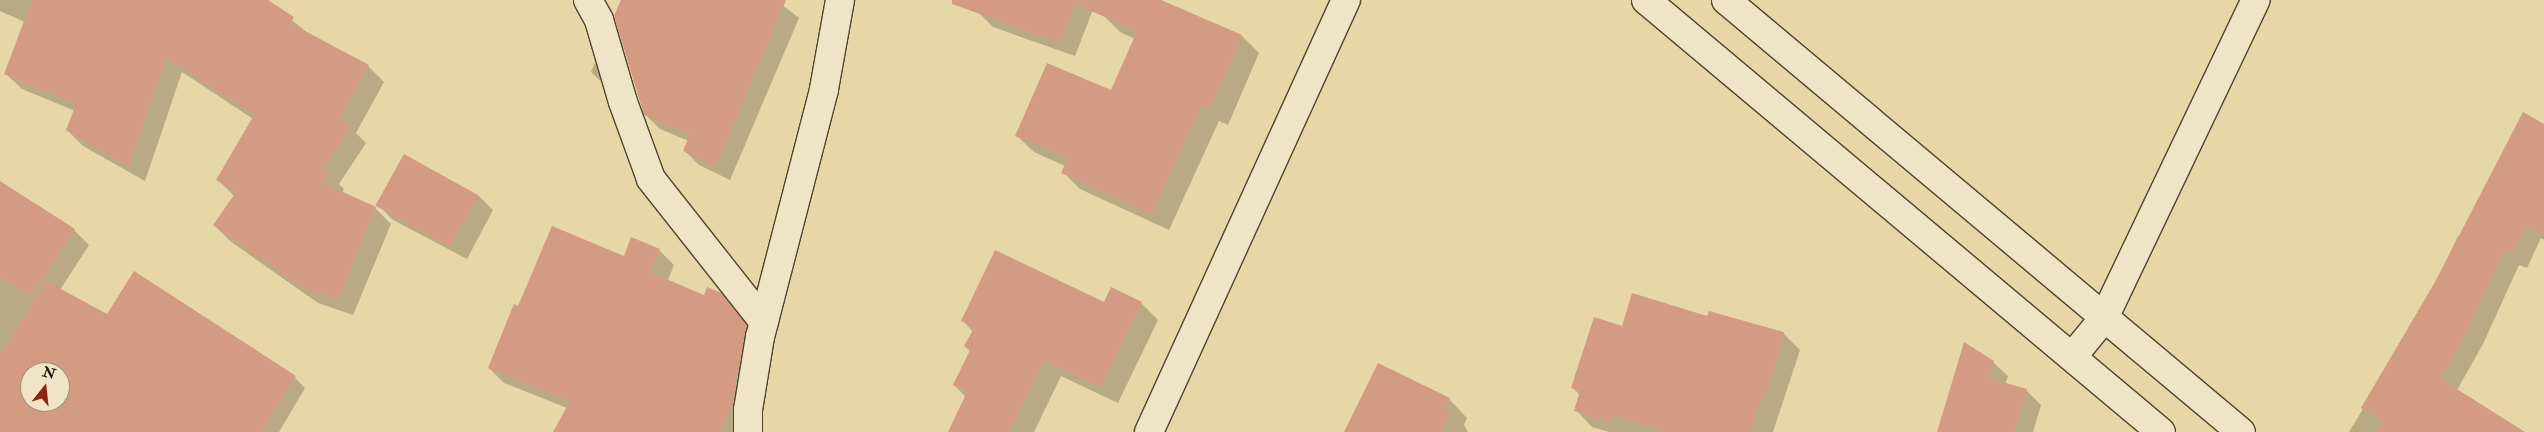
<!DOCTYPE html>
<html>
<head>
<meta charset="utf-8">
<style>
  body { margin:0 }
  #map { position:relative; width:2544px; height:432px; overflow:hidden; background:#e7d6a6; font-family:"IM FELL Double Pica",serif }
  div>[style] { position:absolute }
  .shadow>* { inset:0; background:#0003 }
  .building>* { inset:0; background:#d49b83; transform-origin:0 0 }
  .roads { filter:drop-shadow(1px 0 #504431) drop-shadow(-1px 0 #504431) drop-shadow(0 1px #504431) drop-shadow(0 -1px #504431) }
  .minor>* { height:28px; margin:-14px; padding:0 14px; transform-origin:14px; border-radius:14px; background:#efe4c5 }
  span { translate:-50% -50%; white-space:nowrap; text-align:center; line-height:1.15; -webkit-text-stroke:4.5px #efe4c5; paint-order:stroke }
  .north { position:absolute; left:20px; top:362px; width:50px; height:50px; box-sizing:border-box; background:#efe4c5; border:1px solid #9b917a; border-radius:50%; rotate:16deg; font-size:14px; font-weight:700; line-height:20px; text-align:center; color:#1e140a }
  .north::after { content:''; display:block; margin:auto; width:18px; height:22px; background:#8f2418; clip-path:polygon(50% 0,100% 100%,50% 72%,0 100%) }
</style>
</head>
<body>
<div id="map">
  <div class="shadow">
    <i style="clip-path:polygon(0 0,267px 0,309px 34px,368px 66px,384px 82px,356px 133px,366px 143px,339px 184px,344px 189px,342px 193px,375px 208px,391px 224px,353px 315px,318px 303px,230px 241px,214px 225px,234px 196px,217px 179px,253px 119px,182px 72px,145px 181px,83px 146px,67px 130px,75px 111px,22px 89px,6px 74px,27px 23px,0 11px)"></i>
    <i style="clip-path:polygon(621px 0,776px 0,799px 18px,730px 180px,699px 165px,685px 151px,689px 141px,660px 129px,645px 114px)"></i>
    <i style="clip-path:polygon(983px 0,1087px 0,1094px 7px,1075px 56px,993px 27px,979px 13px)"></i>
    <i style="clip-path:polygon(1110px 0,1158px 0,1242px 36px,1259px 53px,1228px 125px,1219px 121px,1169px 230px,1080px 189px,1063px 172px,1065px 166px,1034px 152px,1016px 135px,1112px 92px,1135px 39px,1120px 32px,1103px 15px)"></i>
    <i style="clip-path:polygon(595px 63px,609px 77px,606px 86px,591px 72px)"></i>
    <i style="clip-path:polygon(2544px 125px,2544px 240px,2541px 238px,2527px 268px,2519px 265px,2483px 344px,2457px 390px,2523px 432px,2349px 432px,2424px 308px,2458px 236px,2460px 237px)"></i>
    <i style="clip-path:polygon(evenodd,0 183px,74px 230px,89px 245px,60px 290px,107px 316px,290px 373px,305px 388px,279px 432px,0 432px,0 183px,30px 372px,60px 372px,60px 402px,30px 402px,30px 372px)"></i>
    <i style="clip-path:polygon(479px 196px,493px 210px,467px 259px,393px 220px,378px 205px)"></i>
    <i style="clip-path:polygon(659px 250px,674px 265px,668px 280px,704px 297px,721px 295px,761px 342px,742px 432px,554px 432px,567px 408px,504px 383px,489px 368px,519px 307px,624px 258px)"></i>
    <i style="clip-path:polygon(1141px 303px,1158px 320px,1118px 403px,1061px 376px,1034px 432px,960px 432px,966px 397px,954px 385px,971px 352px,965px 346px,973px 332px,963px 321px,1105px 304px)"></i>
    <i style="clip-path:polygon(1708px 318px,1783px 333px,1800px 350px,1773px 432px,1609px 432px,1592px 427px,1576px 410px,1580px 395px,1573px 388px,1623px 327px)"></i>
    <i style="clip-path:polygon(1993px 362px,2008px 376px,2005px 385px,2027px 391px,2041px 405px,2033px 432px,1939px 432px)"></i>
    <i style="clip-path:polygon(1449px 399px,1467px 418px,1464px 425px,1468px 432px,1346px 432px)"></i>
  </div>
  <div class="building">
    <i style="clip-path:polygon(32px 0,268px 0,294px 17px,290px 23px,369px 65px,339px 119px,351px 126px,323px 169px,329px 173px,323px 183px,376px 207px,338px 300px,301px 287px,213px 225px,236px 192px,216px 180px,254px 115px,166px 58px,129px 167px,66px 130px,76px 104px,4px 74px)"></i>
    <i style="clip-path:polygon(621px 0,786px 0,716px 166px,683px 151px,690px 134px,644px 115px,614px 16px)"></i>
    <i style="clip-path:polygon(952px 0,1161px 0,1242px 35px,1211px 108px,1202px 105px,1152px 214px,1061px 173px,1068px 158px,1015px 136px,1047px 63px,1111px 90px,1137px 31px,1075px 4px,1060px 43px,952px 4px)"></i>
    <i style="clip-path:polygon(2523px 112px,2544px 124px,2544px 235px,2526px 225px,2512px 255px,2504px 251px,2468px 329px,2441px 379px,2525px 432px,2376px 432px,2382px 420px,2361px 408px,2435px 282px)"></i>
    <i style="left:404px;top:154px;width:85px;height:59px;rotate:29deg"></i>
    <i style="clip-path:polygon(0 181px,75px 229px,31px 297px,0 277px)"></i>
    <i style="clip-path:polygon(552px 226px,624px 256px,631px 237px,660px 249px,650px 272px,704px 295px,707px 287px,722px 293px,747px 325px,739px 369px,733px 383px,736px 385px,733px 403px,720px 432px,553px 432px,570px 401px,488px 368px,514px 304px,518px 306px)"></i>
    <i style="clip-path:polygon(995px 250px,1104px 302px,1111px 287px,1142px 302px,1101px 387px,1044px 360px,1009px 432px,948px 432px,967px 392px,953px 385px,970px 350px,964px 346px,974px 328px,961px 321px)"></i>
    <i style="clip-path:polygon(evenodd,134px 271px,296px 376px,261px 432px,0 432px,0 355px,46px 281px,107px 314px,134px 271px,30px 372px,60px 372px,60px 402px,30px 402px,30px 372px)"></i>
    <i style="clip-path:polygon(1632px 293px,1707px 316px,1709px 311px,1784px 332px,1765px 398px,1762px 397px,1751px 432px,1667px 432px,1614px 415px,1611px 423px,1574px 411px,1580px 391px,1571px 388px,1594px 317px,1622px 326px)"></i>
    <i style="clip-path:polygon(1964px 342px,1994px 361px,1988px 378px,2027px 389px,2014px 432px,1937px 432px)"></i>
    <i style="clip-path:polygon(1378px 363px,1450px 398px,1445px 408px,1451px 411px,1441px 432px,1344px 432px)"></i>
  </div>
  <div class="roads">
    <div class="minor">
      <i style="left:588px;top:0;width:23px;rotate:61deg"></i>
      <i style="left:599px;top:20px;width:85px;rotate:73.7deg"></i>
      <i style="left:623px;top:102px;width:82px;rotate:70deg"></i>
      <i style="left:651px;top:179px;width:182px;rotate:51.7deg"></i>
      <i style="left:1646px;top:0;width:672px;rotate:39.99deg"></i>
      <i style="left:1726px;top:0;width:672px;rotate:39.99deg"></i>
      <i style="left:2072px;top:357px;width:50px;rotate:-50.6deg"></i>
      <i style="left:2104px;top:318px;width:352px;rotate:-64.5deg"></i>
      <i style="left:748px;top:432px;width:22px;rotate:-90deg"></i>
      <i style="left:748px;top:410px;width:74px;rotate:-80.7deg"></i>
      <i style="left:760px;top:337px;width:256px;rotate:-75.5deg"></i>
      <i style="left:824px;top:89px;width:90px;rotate:-79.8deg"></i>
      <i style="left:1149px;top:432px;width:475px;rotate:-65.5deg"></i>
    </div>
  </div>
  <div class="north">N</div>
</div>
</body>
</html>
